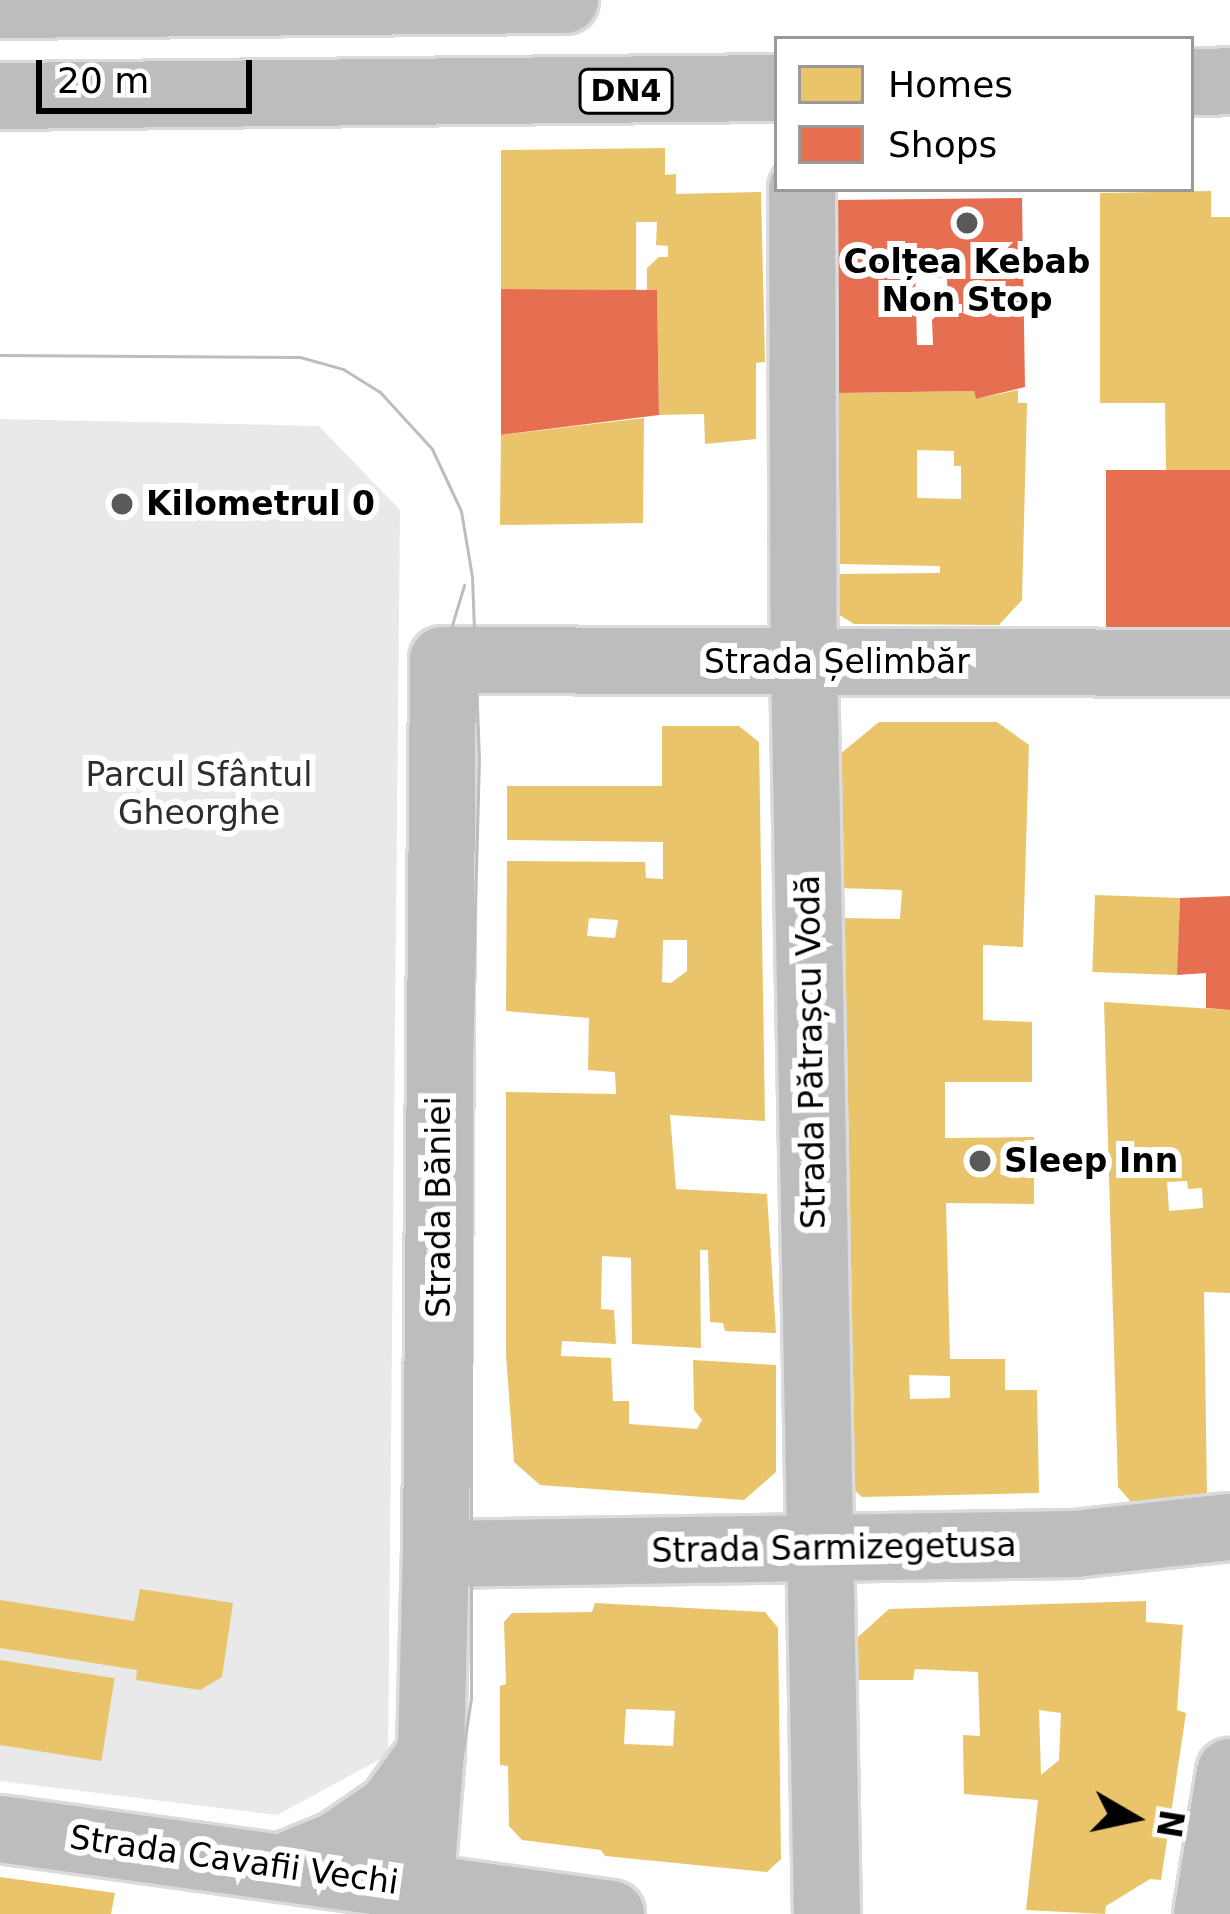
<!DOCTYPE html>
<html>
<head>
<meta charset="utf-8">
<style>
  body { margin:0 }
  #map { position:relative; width:1230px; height:1914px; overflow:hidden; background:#fff; font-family:"DejaVu Sans",sans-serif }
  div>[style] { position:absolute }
  .green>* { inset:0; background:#e9e9e9 }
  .homes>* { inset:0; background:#e9c46a; transform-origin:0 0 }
  .shops>* { inset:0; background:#e76f51; transform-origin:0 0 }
  .roads { filter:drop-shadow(3px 0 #dbdbdb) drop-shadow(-3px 0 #dbdbdb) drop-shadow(0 3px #dbdbdb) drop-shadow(0 -3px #dbdbdb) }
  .minor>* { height:66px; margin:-33px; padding:0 33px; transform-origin:33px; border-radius:33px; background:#bdbdbd }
  .major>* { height:66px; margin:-33px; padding:0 33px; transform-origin:33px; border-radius:33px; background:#bdbdbd }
  .tram>* { height:3px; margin:-1.5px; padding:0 1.5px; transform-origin:1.5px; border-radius:1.5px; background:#bdbdbd }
  .dots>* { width:33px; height:33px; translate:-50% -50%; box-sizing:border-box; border:6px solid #fff; border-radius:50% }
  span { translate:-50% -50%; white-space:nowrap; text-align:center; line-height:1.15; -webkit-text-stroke:12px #fff; paint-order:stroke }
  .shield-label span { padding:3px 9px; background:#fff; border:3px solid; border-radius:9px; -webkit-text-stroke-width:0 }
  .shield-label { font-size:30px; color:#000; font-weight:700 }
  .poi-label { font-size:33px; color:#000; font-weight:700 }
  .left { translate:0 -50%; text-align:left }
  .street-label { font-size:33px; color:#000 }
  .park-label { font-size:33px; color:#2e2e2e }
  .legend { position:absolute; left:774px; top:36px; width:420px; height:156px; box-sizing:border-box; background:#fff; border:3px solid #999; margin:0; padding:15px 21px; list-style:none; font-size:36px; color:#000 }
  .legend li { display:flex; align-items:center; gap:24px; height:60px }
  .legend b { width:60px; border:3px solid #999 }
  .north { position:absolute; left:1074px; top:1758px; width:120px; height:120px; -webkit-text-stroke:9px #fff; paint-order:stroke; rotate:99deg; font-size:33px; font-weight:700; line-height:48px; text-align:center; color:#000 }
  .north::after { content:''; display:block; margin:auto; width:42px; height:54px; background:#000; clip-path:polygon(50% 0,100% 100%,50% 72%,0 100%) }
  .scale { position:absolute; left:36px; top:60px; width:216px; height:54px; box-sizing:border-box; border:6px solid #000; border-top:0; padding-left:15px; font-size:36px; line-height:42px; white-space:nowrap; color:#000; -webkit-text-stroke:9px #fff; paint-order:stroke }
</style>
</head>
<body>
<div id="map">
  <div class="green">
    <i style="clip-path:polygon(0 419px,319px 426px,400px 510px,388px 1755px,277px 1815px,0 1781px)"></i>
  </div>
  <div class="homes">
    <i style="clip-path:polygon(665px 148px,665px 175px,676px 174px,676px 194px,761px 192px,765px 362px,756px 363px,756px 439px,705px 444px,704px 414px,659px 415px,657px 290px,647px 290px,647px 268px,659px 257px,668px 257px,668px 246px,656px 245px,657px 222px,636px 222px,636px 290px,501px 289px,501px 150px)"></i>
    <i style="clip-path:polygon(1211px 191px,1211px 217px,1230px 217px,1230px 470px,1166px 472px,1165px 403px,1100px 403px,1100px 193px)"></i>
    <i style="clip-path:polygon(evenodd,1018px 390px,1018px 403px,1027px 403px,1022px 600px,999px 625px,854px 624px,838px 614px,838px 574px,940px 573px,940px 566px,840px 564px,838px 393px,974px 391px,976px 399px,1018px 390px,917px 450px,954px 451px,954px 466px,961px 466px,961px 499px,917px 498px,917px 450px)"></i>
    <i style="clip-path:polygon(644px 418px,643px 523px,500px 525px,501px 435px)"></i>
    <i style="clip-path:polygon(evenodd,879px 722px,997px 722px,1029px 745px,1023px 947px,983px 945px,983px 1020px,1032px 1022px,1032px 1082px,945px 1082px,945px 1138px,1034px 1137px,1034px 1204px,946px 1203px,950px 1359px,1005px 1359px,1005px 1390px,1037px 1390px,1039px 1493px,862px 1497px,850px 1486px,840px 918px,900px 919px,902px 890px,838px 888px,840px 754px,879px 722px,909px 1375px,950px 1376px,950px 1398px,910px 1399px,909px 1375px)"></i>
    <i style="clip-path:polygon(evenodd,662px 726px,739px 726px,759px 742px,765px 1121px,670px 1115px,676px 1189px,767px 1194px,776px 1333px,725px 1331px,723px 1323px,710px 1322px,708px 1250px,700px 1250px,701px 1348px,632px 1344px,631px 1258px,602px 1256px,601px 1309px,614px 1310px,616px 1344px,562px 1341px,561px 1356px,611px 1358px,613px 1401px,629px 1401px,629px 1424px,697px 1429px,702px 1420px,694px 1410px,693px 1360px,776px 1365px,776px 1472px,744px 1500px,540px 1485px,514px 1462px,506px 1355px,506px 1092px,616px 1094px,615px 1072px,588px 1070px,589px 1018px,506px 1011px,507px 861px,645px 862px,646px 878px,663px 879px,663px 842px,507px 840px,507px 786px,662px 786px,662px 726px,589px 918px,618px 920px,615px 938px,587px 936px,589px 918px,662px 726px,663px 940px,687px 940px,687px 971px,671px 983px,662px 982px,663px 940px)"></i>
    <i style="left:1180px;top:898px;width:77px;height:85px;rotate:92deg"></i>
    <i style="clip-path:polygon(evenodd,1104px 1002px,1230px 1010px,1230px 1293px,1204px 1292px,1207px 1498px,1132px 1503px,1118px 1487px,1104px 1002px,1187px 1181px,1188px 1189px,1202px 1188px,1203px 1208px,1169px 1211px,1167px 1182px,1187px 1181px)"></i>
    <i style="clip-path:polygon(140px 1589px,233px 1603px,222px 1677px,200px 1690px,136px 1680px,137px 1670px,0 1648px,0 1600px,134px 1621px)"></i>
    <i style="clip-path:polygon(evenodd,1146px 1601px,1146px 1622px,1183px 1625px,1177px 1710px,1186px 1713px,1161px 1880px,1150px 1879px,1106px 1906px,1105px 1914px,1026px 1910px,1038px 1800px,964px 1794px,963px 1735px,980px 1736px,978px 1672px,915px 1669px,913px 1680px,857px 1680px,858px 1637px,889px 1609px,1146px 1601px,1039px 1710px,1061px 1713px,1059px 1760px,1041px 1775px,1039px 1710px)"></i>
    <i style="clip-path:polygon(evenodd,595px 1603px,765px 1612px,778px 1628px,781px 1859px,767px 1872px,605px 1856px,601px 1850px,522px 1840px,509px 1826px,508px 1766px,500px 1765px,500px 1686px,506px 1684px,504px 1622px,512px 1613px,592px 1612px,595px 1603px,626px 1709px,675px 1711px,673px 1746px,624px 1744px,626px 1709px)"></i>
    <i style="left:0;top:1660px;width:116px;height:84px;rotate:9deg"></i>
    <i style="clip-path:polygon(0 1877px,115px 1893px,111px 1914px,0 1914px)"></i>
  </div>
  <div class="shops">
    <i style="clip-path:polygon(evenodd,1022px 198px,1025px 387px,976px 399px,974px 391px,838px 393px,835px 200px,1022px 198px,915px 259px,931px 259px,931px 278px,947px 277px,948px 304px,962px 304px,962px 313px,938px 314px,932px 320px,933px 345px,917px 345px,915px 259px)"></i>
    <i style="clip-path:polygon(501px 289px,657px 290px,659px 415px,501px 435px)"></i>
    <i style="left:1230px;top:470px;width:158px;height:124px;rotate:90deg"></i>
    <i style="clip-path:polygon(1230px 896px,1230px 1010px,1206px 1008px,1206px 973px,1177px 975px,1180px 898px)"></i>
  </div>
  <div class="roads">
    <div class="minor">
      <i style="left:802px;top:189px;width:473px;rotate:89.8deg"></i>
      <i style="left:804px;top:662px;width:1252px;rotate:88.95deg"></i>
      <i style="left:436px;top:1554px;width:639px;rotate:-0.9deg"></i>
      <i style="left:1075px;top:1544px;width:156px;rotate:-6.3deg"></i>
      <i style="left:0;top:1829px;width:617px;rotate:7.92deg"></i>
      <i style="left:285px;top:1866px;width:56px;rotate:-22deg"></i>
      <i style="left:337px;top:1845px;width:65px;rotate:-34.4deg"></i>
      <i style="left:391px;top:1808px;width:68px;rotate:-54deg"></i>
      <i style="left:418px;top:1914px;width:162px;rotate:-85.4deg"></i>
      <i style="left:431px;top:1753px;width:199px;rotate:-88.6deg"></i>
      <i style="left:436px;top:1554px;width:894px;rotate:-89.55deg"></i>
      <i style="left:443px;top:660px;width:787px;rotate:0.22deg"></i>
      <i style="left:1207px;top:1914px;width:144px;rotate:-80.8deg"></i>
    </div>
    <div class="major">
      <i style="left:0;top:5px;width:565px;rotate:-0.51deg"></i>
      <i style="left:1191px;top:82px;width:39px;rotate:-1deg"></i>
      <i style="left:0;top:96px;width:777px;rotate:-0.59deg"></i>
    </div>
  </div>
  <div class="tram">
    <i style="left:0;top:355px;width:300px;rotate:0.4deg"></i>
    <i style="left:300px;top:357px;width:45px;rotate:15.6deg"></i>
    <i style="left:343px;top:369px;width:44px;rotate:31.9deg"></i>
    <i style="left:380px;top:392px;width:77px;rotate:47.6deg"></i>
    <i style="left:432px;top:449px;width:68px;rotate:64.9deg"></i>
    <i style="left:461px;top:511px;width:67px;rotate:80.5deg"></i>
    <i style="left:472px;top:577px;width:180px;rotate:87.8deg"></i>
    <i style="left:479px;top:757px;width:311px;rotate:91.5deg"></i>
    <i style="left:471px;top:1068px;width:630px;rotate:90deg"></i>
    <i style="left:471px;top:1698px;width:54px;rotate:98.6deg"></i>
    <i style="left:463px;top:1751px;width:73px;rotate:120.4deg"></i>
    <i style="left:426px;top:1814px;width:35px;rotate:137deg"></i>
    <i style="left:400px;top:1838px;width:42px;rotate:155.9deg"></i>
    <i style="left:362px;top:1855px;width:150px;rotate:-177.3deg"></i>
    <i style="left:212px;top:1848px;width:214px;rotate:-172.7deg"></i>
    <i style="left:261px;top:1843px;width:88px;rotate:-18.6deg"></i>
    <i style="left:344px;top:1815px;width:38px;rotate:-33deg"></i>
    <i style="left:376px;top:1794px;width:48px;rotate:-56deg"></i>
    <i style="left:403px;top:1754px;width:264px;rotate:-87.2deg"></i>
    <i style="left:416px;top:1490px;width:504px;rotate:-90.34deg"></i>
    <i style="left:413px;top:986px;width:217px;rotate:-88.2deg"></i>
    <i style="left:420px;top:769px;width:82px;rotate:-80.9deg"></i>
    <i style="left:433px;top:688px;width:108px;rotate:-73.2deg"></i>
  </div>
  <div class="dots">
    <i style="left:967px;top:223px;background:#595959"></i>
    <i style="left:122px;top:504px;background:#595959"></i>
    <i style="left:980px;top:1161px;background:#595959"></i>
  </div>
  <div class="shield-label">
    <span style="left:626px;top:91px">DN4</span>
  </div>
  <div class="poi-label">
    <span style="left:967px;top:281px">Colțea Kebab<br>Non Stop</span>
    <span class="left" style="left:146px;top:504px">Kilometrul 0</span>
    <span class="left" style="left:1004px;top:1161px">Sleep Inn</span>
  </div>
  <div class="street-label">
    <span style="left:837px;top:662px">Strada Șelimbăr</span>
    <span style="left:811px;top:1052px;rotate:-91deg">Strada Pătrașcu Vodă</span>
    <span style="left:439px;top:1207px;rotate:-90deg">Strada Băniei</span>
    <span style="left:834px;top:1548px;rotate:-1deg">Strada Sarmizegetusa</span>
    <span style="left:234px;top:1860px;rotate:8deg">Strada Cavafii Vechi</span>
  </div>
  <div class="park-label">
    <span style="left:199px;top:794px">Parcul Sfântul<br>Gheorghe</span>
  </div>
  <ul class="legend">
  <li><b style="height:33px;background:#e9c46a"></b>Homes</li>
  <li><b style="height:33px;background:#e76f51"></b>Shops</li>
  </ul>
  <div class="north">N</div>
  <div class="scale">20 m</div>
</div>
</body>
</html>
